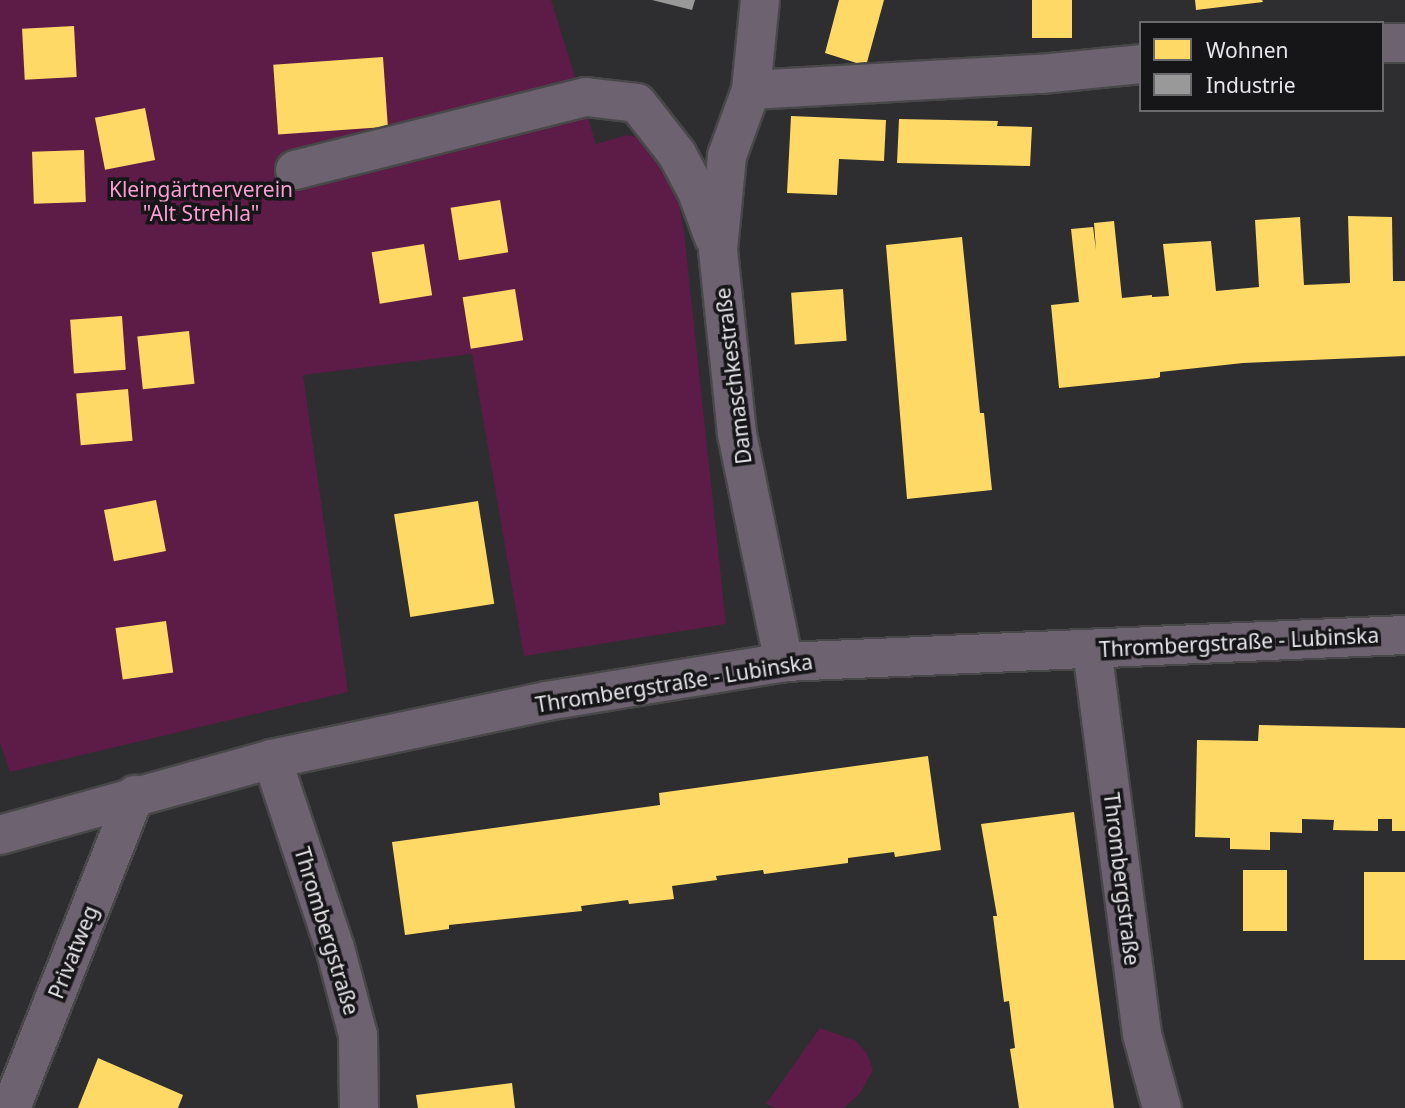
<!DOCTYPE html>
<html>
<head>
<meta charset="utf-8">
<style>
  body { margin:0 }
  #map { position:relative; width:1405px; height:1108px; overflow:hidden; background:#2e2d30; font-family:"Noto Sans",sans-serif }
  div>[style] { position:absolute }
  .green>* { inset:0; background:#5c1c47 }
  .homes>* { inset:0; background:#ffd966; transform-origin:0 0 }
  .industry>* { inset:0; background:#999 }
  .roads { filter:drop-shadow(2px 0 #484849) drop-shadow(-2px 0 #484849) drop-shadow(0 2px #484849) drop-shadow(0 -2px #484849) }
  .minor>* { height:38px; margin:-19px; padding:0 19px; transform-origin:19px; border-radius:19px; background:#6d6270 }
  span { translate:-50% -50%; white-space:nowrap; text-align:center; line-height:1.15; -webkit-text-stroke:7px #161517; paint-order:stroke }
  .park-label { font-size:21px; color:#f89ed4 }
  .street-label { font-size:21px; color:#e7e6ea }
  .legend { position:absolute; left:1139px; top:21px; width:245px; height:91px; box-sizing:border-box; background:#161517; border:2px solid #6a696b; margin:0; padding:9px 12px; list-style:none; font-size:21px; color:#e7e6ea }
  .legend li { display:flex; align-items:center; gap:14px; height:35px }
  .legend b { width:35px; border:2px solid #6a696b }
</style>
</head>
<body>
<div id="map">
  <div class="green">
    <i style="clip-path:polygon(0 0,551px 0,596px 144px,627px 135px,653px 141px,674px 178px,684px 232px,726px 624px,524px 656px,472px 354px,303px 375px,348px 692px,10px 772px,0 742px)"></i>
    <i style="clip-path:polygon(820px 1028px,856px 1041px,867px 1054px,873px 1070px,860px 1093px,844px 1108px,776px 1108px,766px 1104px)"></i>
  </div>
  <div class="homes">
    <i style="clip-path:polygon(839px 0,884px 0,866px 66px,825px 53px)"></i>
    <i style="left:1032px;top:0;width:40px;height:38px"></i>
    <i style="clip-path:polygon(1195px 0,1262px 0,1263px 2px,1196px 10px)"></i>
    <i style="left:74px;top:26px;width:51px;height:52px;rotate:87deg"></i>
    <i style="left:383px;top:57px;width:70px;height:110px;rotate:86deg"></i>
    <i style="left:145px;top:108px;width:53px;height:51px;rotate:79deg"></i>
    <i style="clip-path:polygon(791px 116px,886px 120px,884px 161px,839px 159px,837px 195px,787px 193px)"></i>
    <i style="clip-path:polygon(899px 119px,998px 121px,997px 126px,1032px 127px,1030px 166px,897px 163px)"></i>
    <i style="left:84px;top:150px;width:52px;height:52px;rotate:88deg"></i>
    <i style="left:500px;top:200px;width:53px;height:50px;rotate:81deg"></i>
    <i style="clip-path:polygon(1348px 216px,1392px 217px,1393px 281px,1405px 281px,1405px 356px,1243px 363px,1160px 372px,1160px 377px,1157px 378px,1059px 388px,1051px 305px,1079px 302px,1071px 229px,1093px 227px,1096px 250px,1094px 223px,1114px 221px,1122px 298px,1152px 295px,1152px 297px,1169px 296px,1163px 244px,1211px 241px,1216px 291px,1259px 287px,1255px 220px,1300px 217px,1304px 285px,1350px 283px)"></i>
    <i style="clip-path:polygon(962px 237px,980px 413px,984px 413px,992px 490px,907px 499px,886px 245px)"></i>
    <i style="left:424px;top:244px;width:52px;height:53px;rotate:81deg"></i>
    <i style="left:515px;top:289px;width:52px;height:53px;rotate:81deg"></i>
    <i style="left:843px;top:289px;width:52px;height:52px;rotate:86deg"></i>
    <i style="left:122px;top:316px;width:54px;height:52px;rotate:86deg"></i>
    <i style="left:189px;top:331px;width:53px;height:52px;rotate:84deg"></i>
    <i style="left:128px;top:389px;width:52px;height:52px;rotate:85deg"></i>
    <i style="left:156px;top:500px;width:52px;height:53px;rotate:79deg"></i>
    <i style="left:478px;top:501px;width:104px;height:85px;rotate:81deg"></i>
    <i style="left:166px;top:621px;width:52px;height:51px;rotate:82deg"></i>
    <i style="clip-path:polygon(1259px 725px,1405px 728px,1405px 831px,1392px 831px,1392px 819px,1378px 819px,1378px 831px,1333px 830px,1334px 820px,1302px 819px,1302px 833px,1270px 832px,1270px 850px,1230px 849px,1230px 838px,1195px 837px,1197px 740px,1258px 741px)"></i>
    <i style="clip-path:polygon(928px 756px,941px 850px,895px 857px,894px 852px,848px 858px,848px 863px,764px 874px,763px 870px,716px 876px,717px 880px,672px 886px,674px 899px,629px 904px,628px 900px,581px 906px,582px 911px,449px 925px,449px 929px,405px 935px,392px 842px,660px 805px,659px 793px)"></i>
    <i style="clip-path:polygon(1074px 812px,1114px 1108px,1019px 1108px,1010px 1049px,1015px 1048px,1009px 1001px,1004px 1002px,993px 916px,997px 916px,981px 824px)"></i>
    <i style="left:1243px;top:870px;width:44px;height:61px"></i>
    <i style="left:1364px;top:872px;width:41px;height:88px"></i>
    <i style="clip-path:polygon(98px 1058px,183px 1095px,178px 1108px,78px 1108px)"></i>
    <i style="clip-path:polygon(512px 1083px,515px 1108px,418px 1108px,416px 1095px)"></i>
  </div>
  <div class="industry">
    <i style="clip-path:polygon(652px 0,695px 0,692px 10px)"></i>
  </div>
  <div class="roads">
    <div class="minor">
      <i style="left:760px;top:0;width:90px;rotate:95.7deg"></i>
      <i style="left:751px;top:90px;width:70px;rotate:110deg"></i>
      <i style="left:727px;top:156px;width:94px;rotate:95.5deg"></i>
      <i style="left:718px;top:250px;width:185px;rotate:84.1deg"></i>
      <i style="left:737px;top:434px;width:233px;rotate:78.4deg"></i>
      <i style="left:1382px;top:43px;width:23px"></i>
      <i style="left:751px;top:90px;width:290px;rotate:-3.2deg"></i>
      <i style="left:1041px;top:74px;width:100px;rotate:-5.7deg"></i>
      <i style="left:295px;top:170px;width:300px;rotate:-14.1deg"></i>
      <i style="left:586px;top:97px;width:51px;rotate:6.7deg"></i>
      <i style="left:637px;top:103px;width:65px;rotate:51.9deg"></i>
      <i style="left:677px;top:154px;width:40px;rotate:62deg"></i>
      <i style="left:696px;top:189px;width:52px;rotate:69.8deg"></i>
      <i style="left:1092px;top:649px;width:388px;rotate:82.6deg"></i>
      <i style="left:1142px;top:1034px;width:77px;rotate:74.9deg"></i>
      <i style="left:272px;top:759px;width:199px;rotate:71.6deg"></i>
      <i style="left:335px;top:948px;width:90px;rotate:75.2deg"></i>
      <i style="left:358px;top:1035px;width:73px;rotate:89.2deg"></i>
      <i style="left:0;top:835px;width:282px;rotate:-15.6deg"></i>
      <i style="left:272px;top:759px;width:281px;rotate:-11.9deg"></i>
      <i style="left:547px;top:701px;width:240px;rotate:-9.3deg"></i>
      <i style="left:784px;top:662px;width:622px;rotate:-2.49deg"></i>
      <i style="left:11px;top:1108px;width:337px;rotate:-68.4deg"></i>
    </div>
  </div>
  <div class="park-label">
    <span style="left:201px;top:201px">Kleingärtnerverein<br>"Alt Strehla"</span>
  </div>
  <div class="street-label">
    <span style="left:733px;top:376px;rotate:-97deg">Damaschkestraße</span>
    <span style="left:1239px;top:642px;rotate:-3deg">Thrombergstraße - Lubinska</span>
    <span style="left:674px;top:683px;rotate:-9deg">Thrombergstraße - Lubinska</span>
    <span style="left:1122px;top:879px;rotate:83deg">Thrombergstraße</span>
    <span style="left:327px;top:931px;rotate:73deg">Thrombergstraße</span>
    <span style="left:73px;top:952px;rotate:-68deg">Privatweg</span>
  </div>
  <ul class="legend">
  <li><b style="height:19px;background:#ffd966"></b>Wohnen</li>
  <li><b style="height:19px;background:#999"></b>Industrie</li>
  </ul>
</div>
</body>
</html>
